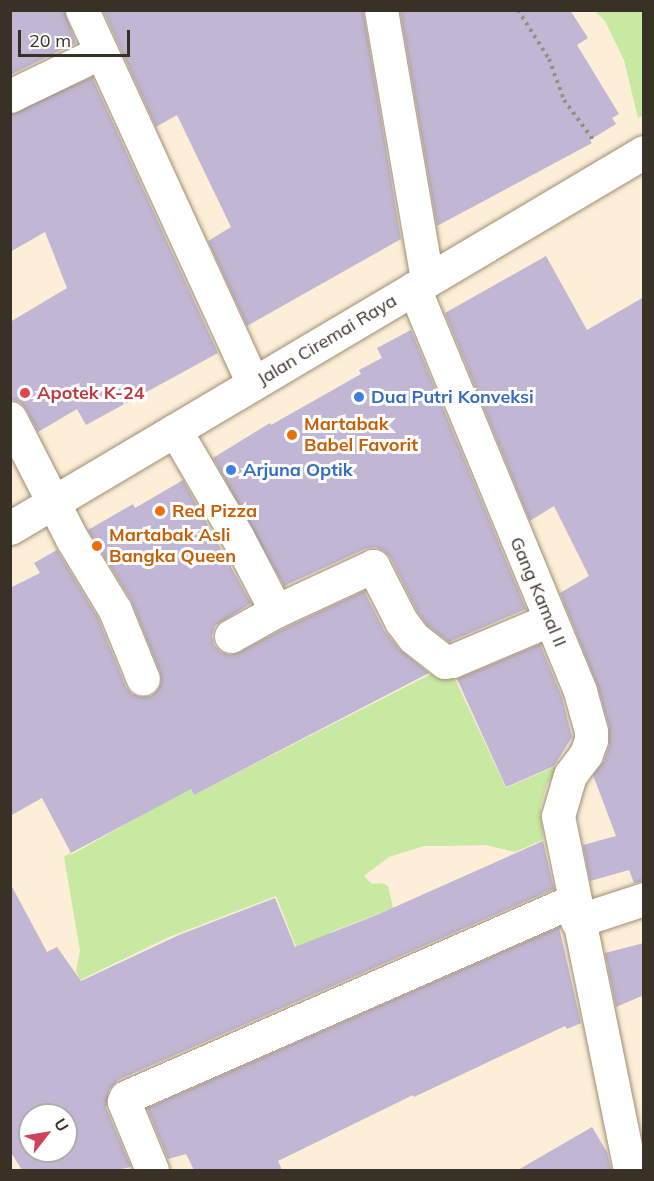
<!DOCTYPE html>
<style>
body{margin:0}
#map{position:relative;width:654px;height:1181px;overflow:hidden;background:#fceed7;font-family:Mulish,sans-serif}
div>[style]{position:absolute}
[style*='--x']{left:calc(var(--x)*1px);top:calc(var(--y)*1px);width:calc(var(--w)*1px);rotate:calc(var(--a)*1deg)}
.green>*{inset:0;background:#c7e9a2}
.building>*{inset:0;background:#c1b6d3}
.path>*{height:4px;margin-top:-2px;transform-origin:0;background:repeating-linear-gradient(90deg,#988f7d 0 3px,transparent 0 7.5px)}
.roads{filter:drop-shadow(0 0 2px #9e8e73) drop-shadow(0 0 2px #9e8e73)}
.street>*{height:33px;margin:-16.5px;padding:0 16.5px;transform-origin:16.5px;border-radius:16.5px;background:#fff}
.secondary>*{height:33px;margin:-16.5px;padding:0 16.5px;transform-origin:16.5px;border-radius:16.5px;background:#fff}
.dots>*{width:16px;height:16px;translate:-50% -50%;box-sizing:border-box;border:3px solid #fff;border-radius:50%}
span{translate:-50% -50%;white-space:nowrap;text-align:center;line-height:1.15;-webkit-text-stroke:6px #fff;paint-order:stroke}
.street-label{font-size:18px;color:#383226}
.health-label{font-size:18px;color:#be3a42;font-weight:700}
.left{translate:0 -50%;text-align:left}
.shop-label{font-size:18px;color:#366cbe;font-weight:700}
.food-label{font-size:18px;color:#c56008;font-weight:700}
.frame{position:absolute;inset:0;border:12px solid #383226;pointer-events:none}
.north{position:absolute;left:18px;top:1103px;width:60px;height:60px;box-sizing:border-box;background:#fff;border:2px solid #afada8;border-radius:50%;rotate:59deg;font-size:16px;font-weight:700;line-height:24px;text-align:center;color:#383226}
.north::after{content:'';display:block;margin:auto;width:21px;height:27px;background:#d2415e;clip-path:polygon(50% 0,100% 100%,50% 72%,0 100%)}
.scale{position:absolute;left:18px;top:30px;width:112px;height:27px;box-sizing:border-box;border:3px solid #383226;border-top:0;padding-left:8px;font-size:18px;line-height:21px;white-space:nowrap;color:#383226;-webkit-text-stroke:4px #fff;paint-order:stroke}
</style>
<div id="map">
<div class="green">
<div style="clip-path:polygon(595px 11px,643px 11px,644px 115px,638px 118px,624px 60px,605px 21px)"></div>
<div style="clip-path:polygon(442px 672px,450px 674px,455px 679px,506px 788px,567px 761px,547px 784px,540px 808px,543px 840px,515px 852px,485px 845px,446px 846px,424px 846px,389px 857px,364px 876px,372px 884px,382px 883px,388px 886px,393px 908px,331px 932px,332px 936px,297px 949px,276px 896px,169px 937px,80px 980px,76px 971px,80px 951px,64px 857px,70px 853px,71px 855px,190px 788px,194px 795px,431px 674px)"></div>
</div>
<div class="building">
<div style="clip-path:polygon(10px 10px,64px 10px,76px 43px,10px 75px)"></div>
<div style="clip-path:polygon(103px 10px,363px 10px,401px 239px,247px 326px,208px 241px,231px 227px,177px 115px,156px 127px)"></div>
<div style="clip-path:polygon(400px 10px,570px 10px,588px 38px,577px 45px,619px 114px,612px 118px,616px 124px,590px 140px,592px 143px,437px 226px)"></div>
<div style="clip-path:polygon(92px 77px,218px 353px,86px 425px,77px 409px,38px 432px,26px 409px,20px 402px,10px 399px,10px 322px,67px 288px,45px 232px,10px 252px,10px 114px)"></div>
<div style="clip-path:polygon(546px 256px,587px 330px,644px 297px,644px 881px,634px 883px,629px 870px,590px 881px,583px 845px,616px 836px,593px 775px,604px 761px,609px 746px,609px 726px,597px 684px,560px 593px,589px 576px,554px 506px,530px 521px,445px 313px)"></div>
<div style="clip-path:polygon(411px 330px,526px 609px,449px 642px,427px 625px,417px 611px,390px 557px,384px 551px,375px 547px,365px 549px,284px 586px,213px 458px,270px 423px,271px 425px,361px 374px,359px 370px,382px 358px,377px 348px)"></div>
<div style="clip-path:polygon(183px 480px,251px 603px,215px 626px,212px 636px,214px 645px,221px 652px,230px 655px,240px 652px,285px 628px,364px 591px,384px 630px,399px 649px,429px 673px,194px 795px,191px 789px,71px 853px,42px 798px,10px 816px,10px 588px,40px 573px,34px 563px,57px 550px,98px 618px,126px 687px,132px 694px,140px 697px,151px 696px,157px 691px,161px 682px,160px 672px,131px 600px,88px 530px,133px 504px,135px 508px)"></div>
<div style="clip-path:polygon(540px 644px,562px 697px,572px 737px,554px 766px,506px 787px,457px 679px)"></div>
<div style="clip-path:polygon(evenodd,543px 841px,554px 889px,118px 1080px,109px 1090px,106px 1108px,131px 1167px,116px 1170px,22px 1170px,10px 1151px,10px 883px,47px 952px,57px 947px,81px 981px,179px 935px,275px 898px,295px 947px,379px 914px,543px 841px,30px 1115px,66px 1115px,66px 1151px,30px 1151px,30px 1115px)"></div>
<div style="clip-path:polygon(559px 927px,581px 1023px,567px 1029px,565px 1026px,414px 1097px,413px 1095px,278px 1161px,282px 1170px,194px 1170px,186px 1154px,168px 1159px,147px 1108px)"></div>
<div style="clip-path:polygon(644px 943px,644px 995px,616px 1007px,605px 953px)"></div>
<div style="clip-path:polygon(592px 1127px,607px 1152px,611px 1170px,518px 1170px)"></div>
</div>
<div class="path">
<div style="--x:518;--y:10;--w:58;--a:57.7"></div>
<div style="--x:549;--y:59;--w:44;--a:69.9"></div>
<div style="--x:564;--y:100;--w:51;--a:53.8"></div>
</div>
<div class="roads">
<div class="street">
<div style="--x:82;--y:10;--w:411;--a:65.4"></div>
<div style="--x:381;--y:10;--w:274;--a:80.3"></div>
<div style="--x:10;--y:96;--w:101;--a:-25.8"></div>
<div style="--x:414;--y:288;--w:436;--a:67.6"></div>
<div style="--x:580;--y:691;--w:41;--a:74.6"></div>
<div style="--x:591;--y:731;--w:9;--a:90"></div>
<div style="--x:591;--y:740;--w:15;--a:110"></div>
<div style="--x:586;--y:754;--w:26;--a:127"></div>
<div style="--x:570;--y:775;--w:43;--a:106.3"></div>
<div style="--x:558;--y:816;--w:361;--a:78.5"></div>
<div style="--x:10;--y:418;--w:136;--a:62.9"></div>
<div style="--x:72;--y:539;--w:83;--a:58.8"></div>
<div style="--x:115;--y:610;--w:74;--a:67.9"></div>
<div style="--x:175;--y:430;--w:125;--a:59.7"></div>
<div style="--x:238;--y:538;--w:82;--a:62.5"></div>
<div style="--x:276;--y:611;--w:107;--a:-24.9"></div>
<div style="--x:373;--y:566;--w:62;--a:63"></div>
<div style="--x:401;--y:621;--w:21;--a:53"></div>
<div style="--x:414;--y:638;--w:39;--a:38"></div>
<div style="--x:445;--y:662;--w:7;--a:-8"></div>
<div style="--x:452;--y:661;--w:105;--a:-22.9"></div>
<div style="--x:231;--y:636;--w:51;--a:-29.1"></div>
<div style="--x:577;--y:921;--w:71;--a:-18.2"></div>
<div style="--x:152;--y:1170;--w:74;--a:-112.4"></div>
<div style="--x:124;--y:1102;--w:5;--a:-68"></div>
<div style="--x:126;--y:1097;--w:488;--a:-23.7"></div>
</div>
<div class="secondary">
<div style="--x:10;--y:528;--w:737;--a:-30.67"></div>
</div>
</div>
<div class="dots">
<div style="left:25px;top:393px;background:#e0444e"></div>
<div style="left:359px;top:397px;background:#3f7fe0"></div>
<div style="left:292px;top:435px;background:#e8710a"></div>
<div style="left:231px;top:470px;background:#3f7fe0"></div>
<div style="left:160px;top:511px;background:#e8710a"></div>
<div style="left:97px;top:546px;background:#e8710a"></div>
</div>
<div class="street-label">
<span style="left:327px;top:340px;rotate:-31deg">Jalan Ciremai Raya</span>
<span style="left:538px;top:592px;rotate:67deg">Gang Kamal II</span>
</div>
<div class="health-label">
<span class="left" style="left:37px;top:393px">Apotek K-24</span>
</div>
<div class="shop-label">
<span class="left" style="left:371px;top:397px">Dua Putri Konveksi</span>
<span class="left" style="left:243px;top:470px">Arjuna Optik</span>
</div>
<div class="food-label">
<span class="left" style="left:304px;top:435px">Martabak<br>Babel Favorit</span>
<span class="left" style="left:172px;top:511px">Red Pizza</span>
<span class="left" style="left:109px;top:546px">Martabak Asli<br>Bangka Queen</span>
</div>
<div class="frame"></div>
<div class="north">U</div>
<div class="scale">20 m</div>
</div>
